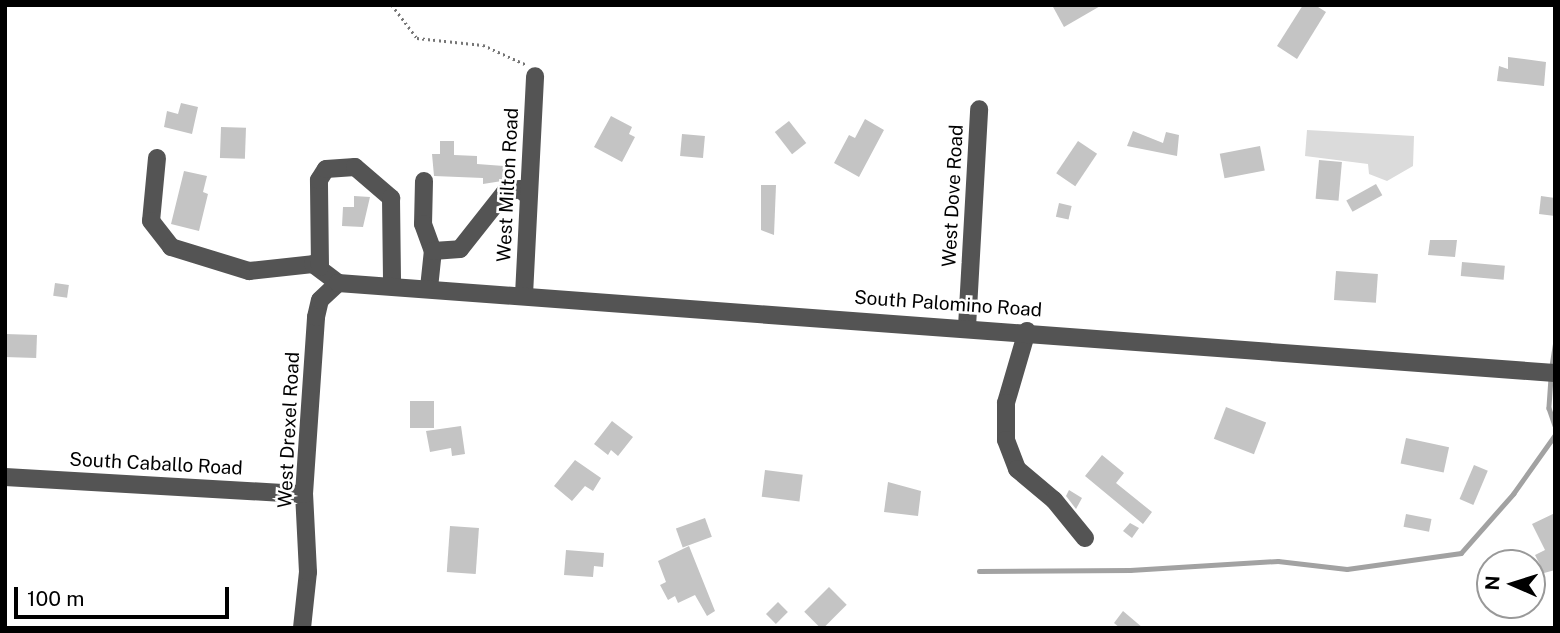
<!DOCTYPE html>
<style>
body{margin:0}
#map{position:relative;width:1560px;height:633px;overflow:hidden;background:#fff;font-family:"Public Sans",sans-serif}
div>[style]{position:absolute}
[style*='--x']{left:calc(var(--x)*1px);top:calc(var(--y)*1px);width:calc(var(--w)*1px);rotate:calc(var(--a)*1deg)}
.green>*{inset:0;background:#dbdbdb}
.stream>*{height:4.5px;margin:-2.25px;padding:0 2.25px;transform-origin:2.25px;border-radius:2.25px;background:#a2a2a2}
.building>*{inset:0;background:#c4c4c4;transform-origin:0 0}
.path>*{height:2.5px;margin-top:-1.25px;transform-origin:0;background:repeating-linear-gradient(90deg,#767676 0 2px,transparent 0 5.5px)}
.minor>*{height:18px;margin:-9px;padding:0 9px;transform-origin:9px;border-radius:9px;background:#545454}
span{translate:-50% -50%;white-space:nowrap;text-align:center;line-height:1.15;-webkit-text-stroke:5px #fff;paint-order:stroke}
.street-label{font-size:19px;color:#000}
.frame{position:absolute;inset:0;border:7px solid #000;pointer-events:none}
.north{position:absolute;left:1476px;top:549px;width:70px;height:70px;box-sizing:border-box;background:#fff;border:2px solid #999;border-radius:50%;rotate:273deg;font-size:19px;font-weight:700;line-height:28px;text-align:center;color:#000}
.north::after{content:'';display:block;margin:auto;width:24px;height:32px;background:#000;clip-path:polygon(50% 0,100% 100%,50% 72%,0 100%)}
.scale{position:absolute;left:14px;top:587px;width:215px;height:32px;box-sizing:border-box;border:4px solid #000;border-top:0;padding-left:9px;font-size:21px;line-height:24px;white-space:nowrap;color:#000;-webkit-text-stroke:5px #fff;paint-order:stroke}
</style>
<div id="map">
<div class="green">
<div style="clip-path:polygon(1307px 130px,1414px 136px,1413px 166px,1387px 181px,1369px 174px,1368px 164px,1305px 156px)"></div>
</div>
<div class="stream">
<div style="--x:1551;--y:369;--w:26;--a:-81"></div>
<div style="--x:1551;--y:378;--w:30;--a:94"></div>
<div style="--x:1549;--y:408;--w:18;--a:71"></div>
<div style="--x:979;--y:571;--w:151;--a:-0.4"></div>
<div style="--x:1130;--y:570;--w:148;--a:-3.5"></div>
<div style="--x:1278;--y:561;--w:69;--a:6.6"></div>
<div style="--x:1347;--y:569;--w:115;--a:-8"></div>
<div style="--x:1461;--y:553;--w:79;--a:-48.6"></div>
<div style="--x:1513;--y:494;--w:72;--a:-54.6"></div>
</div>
<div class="building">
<div style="clip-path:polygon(1052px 5px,1102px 5px,1064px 27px)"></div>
<div style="clip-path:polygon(1303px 5px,1315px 5px,1326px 12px,1297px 59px,1277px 46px)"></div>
<div style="clip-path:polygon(1508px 57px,1546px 62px,1544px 86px,1497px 81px,1499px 66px,1508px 69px)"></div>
<div style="clip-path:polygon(181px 103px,198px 107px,192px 134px,164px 127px,167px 111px,178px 114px)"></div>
<div style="clip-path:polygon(611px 116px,632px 127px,629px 134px,635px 137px,622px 162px,594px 147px)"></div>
<div style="clip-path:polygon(865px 119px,884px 130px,859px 177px,834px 163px,849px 135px,855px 138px)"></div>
<div style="left:789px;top:121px;width:28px;height:18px;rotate:52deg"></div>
<div style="left:221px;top:127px;width:25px;height:31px;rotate:2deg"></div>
<div style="clip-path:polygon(1133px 131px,1163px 143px,1166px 132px,1179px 135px,1177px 156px,1127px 146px)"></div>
<div style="left:682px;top:134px;width:23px;height:22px;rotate:5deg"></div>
<div style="clip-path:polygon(440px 141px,454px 141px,454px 155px,477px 156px,477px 164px,504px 166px,502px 181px,483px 184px,483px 178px,434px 176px,432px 154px,440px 154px)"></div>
<div style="left:1078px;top:141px;width:23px;height:39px;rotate:34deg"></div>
<div style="left:1260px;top:146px;width:25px;height:41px;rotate:79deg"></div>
<div style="left:1319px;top:160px;width:23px;height:39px;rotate:5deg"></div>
<div style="clip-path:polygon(184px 171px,207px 176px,203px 192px,208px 194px,199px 231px,171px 224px)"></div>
<div style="left:1376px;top:184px;width:13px;height:34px;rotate:61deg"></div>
<div style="clip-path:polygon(761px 185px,776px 185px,774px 235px,761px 230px)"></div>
<div style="clip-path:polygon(354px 196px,370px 197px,363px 227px,342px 226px,343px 207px,354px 207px)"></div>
<div style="clip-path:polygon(1541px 196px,1555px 198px,1555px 216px,1539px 214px)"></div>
<div style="left:1059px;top:203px;width:13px;height:14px;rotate:13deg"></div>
<div style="clip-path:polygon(1430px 240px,1457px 240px,1455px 257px,1428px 255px)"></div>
<div style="left:1462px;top:262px;width:43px;height:14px;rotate:5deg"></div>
<div style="left:1336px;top:271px;width:42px;height:29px;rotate:4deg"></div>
<div style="left:55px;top:283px;width:14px;height:13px;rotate:8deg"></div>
<div style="left:5px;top:334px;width:32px;height:23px;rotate:2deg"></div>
<div style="left:410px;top:401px;width:24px;height:27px"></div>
<div style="left:1226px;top:407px;width:43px;height:34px;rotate:21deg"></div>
<div style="clip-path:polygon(612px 421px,633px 437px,618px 456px,611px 450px,608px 455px,594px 444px)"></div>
<div style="clip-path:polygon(461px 426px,465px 454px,452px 456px,451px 448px,430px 452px,426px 431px)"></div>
<div style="left:1406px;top:438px;width:44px;height:26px;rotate:12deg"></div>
<div style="clip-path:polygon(1102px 455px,1124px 473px,1116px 483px,1152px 512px,1143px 524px,1085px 476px)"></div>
<div style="clip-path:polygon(575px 460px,601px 478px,593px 491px,585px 486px,572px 501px,554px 486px)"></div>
<div style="left:1474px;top:465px;width:15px;height:37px;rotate:23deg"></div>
<div style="left:765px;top:470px;width:38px;height:27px;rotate:7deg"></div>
<div style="clip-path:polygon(888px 482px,921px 491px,918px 516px,884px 512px)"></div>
<div style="clip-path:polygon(1069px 490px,1082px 498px,1076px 509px,1066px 496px)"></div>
<div style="clip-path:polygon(1555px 513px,1555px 570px,1544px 573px,1535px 555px,1545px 550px,1532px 524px)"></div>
<div style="left:1406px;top:514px;width:26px;height:13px;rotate:11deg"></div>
<div style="left:705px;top:518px;width:20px;height:31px;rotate:70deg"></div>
<div style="clip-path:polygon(1130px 523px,1139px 528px,1132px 538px,1123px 531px)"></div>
<div style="left:450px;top:526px;width:29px;height:46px;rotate:4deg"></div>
<div style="clip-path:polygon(689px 546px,715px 611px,707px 616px,695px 595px,678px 603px,675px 596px,668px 600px,660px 585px,666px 582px,658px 561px)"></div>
<div style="clip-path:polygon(566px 550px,604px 553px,603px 567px,594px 566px,593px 577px,564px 575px)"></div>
<div style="left:829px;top:587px;width:25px;height:35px;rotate:45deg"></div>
<div style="left:778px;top:602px;width:14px;height:17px;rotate:45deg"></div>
<div style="clip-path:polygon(1123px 611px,1143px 628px,1120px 628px,1114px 623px)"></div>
</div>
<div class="path">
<div style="--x:392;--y:5;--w:41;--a:52.9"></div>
<div style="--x:417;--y:38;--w:66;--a:6.1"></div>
<div style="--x:483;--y:45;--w:48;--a:24.4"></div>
</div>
<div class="minor">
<div style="--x:157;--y:158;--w:63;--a:95.4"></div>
<div style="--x:151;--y:221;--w:33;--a:52"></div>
<div style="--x:171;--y:247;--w:82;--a:17.1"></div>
<div style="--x:249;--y:271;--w:64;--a:-6.2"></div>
<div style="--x:313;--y:264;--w:31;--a:37"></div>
<div style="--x:424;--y:181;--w:43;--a:91.3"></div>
<div style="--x:423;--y:224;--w:29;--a:70"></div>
<div style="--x:320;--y:267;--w:87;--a:-90.7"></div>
<div style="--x:319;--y:180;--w:13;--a:-58"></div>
<div style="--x:326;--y:169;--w:29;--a:-4"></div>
<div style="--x:355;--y:167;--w:48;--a:40.7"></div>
<div style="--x:391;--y:198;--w:88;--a:89.3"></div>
<div style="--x:429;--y:288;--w:37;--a:-84"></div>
<div style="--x:433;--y:251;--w:27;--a:-4"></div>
<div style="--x:460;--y:249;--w:73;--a:-51.7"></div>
<div style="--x:505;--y:192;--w:15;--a:-11"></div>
<div style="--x:520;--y:189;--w:8;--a:40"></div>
<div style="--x:524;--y:295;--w:219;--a:-87.1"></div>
<div style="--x:967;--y:327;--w:218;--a:-86.8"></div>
<div style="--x:1027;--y:331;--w:75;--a:106.3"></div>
<div style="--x:1006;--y:403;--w:37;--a:90"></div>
<div style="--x:1006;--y:440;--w:31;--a:69"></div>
<div style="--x:1017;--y:469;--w:48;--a:40"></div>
<div style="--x:1054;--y:500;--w:49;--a:50.8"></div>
<div style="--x:5;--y:477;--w:299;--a:3.3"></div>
<div style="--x:302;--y:628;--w:56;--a:-83.9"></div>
<div style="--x:308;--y:572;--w:78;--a:-92.9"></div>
<div style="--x:304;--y:494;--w:177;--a:-86.1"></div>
<div style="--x:316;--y:317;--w:17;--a:-77"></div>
<div style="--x:320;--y:300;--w:25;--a:-43"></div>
<div style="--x:338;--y:283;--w:1220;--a:4.23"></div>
</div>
<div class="street-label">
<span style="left:508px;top:185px;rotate:-87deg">West Milton Road</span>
<span style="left:953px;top:196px;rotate:-87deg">West Dove Road</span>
<span style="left:948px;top:304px;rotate:4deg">South Palomino Road</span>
<span style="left:289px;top:430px;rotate:-87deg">West Drexel Road</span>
<span style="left:156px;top:464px;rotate:3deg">South Caballo Road</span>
</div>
<div class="frame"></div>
<div class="north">N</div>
<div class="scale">100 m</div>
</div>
